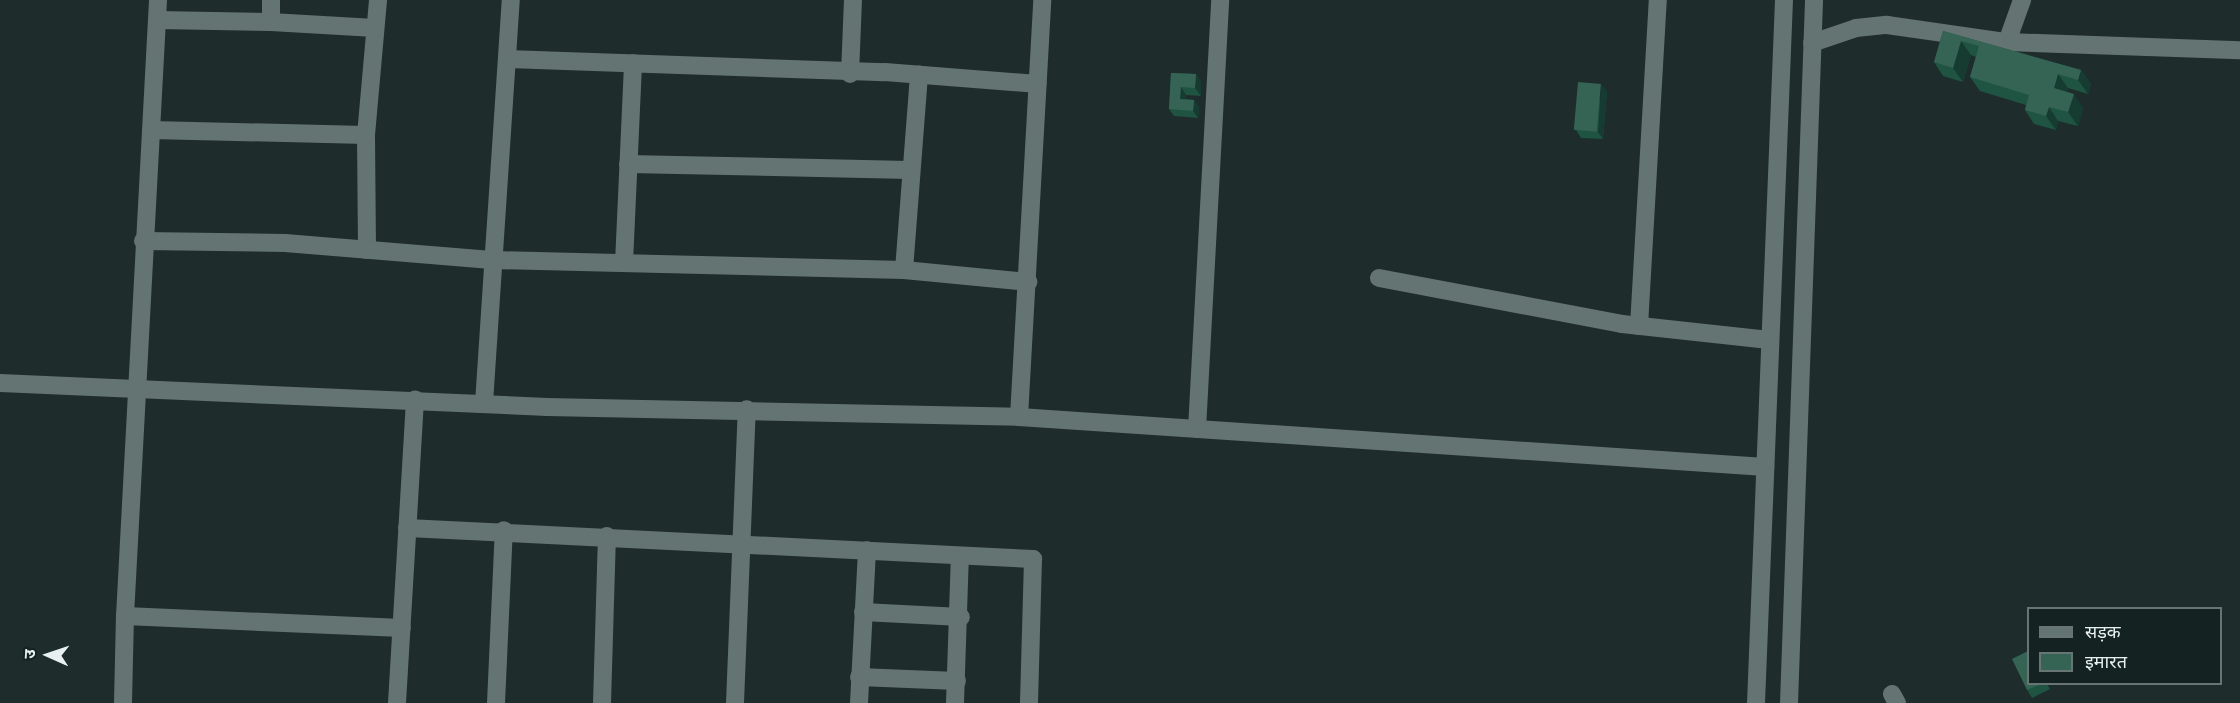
<!DOCTYPE html>
<meta charset="utf-8">
<style>
body{margin:0}
#map{position:relative;width:2240px;height:703px;overflow:hidden;background:#1e2c2b;font-family:"DM Sans","Noto Sans Devanagari",sans-serif}
div>[style]{position:absolute}
[style*='--x']{left:calc(var(--x)*1px);top:calc(var(--y)*1px);width:calc(var(--w)*1px);rotate:calc(var(--a)*1deg)}
.street>*{height:18px;margin:-9px;padding:0 9px;transform-origin:9px;border-radius:9px;background:#647472}
.secondary>*{height:18px;margin:-9px;padding:0 9px;transform-origin:9px;border-radius:9px;background:#647472}
.wall>*{inset:0;background:#1f5342}
.shaded-wall>*{inset:0;background:#163c31}
.building>*{inset:0;background:#356455;transform-origin:0 0}
span{translate:-50% -50%;white-space:nowrap;text-align:center;line-height:1.15;-webkit-text-stroke:5px #142221;paint-order:stroke}
.legend{position:absolute;left:2027px;top:607px;width:195px;height:78px;box-sizing:border-box;background:#142221;border:2px solid #697574;margin:0;padding:8px 10px;list-style:none;font-size:18px;color:#e8f1f0}
.legend li{display:flex;align-items:center;gap:12px;height:30px}
.legend b{width:30px;border:2px solid #697574}
.north{position:absolute;left:18px;top:625px;width:60px;height:60px;-webkit-text-stroke:4px #142221;paint-order:stroke;rotate:273deg;font-size:16px;font-weight:700;line-height:24px;text-align:center;color:#e8f1f0}
.north::after{content:'';display:block;margin:auto;width:21px;height:27px;background:#e8f1f0;clip-path:polygon(50% 0,100% 100%,50% 72%,0 100%)}
</style>
<div id="map">
<div class="street">
<div style="--x:157;--y:20;--w:114;--a:1"></div>
<div style="--x:271;--y:22;--w:22;--a:-90"></div>
<div style="--x:271;--y:22;--w:104;--a:3.3"></div>
<div style="--x:2007;--y:42;--w:233;--a:2"></div>
<div style="--x:1812;--y:43;--w:46;--a:-18.8"></div>
<div style="--x:1856;--y:28;--w:31;--a:-6"></div>
<div style="--x:1887;--y:25;--w:121;--a:8.1"></div>
<div style="--x:2007;--y:42;--w:45;--a:-70.3"></div>
<div style="--x:507;--y:59;--w:378;--a:2"></div>
<div style="--x:885;--y:72;--w:153;--a:4.5"></div>
<div style="--x:850;--y:74;--w:74;--a:-87.7"></div>
<div style="--x:151;--y:130;--w:215;--a:1.3"></div>
<div style="--x:366;--y:135;--w:115;--a:89.5"></div>
<div style="--x:366;--y:135;--w:136;--a:-84.9"></div>
<div style="--x:628;--y:164;--w:281;--a:1.2"></div>
<div style="--x:143;--y:241;--w:142;--a:0.8"></div>
<div style="--x:285;--y:243;--w:210;--a:4.7"></div>
<div style="--x:494;--y:260;--w:410;--a:1.4"></div>
<div style="--x:904;--y:270;--w:125;--a:5.5"></div>
<div style="--x:624;--y:263;--w:200;--a:-87.4"></div>
<div style="--x:904;--y:270;--w:196;--a:-85.6"></div>
<div style="--x:1379;--y:278;--w:247;--a:10.7"></div>
<div style="--x:1622;--y:324;--w:148;--a:6.2"></div>
<div style="--x:1639;--y:326;--w:327;--a:-86.7"></div>
<div style="--x:0;--y:383;--w:548;--a:2.51"></div>
<div style="--x:547;--y:407;--w:472;--a:1.2"></div>
<div style="--x:1019;--y:417;--w:418;--a:-86.8"></div>
<div style="--x:484;--y:403;--w:404;--a:-86.2"></div>
<div style="--x:1019;--y:417;--w:748;--a:3.83"></div>
<div style="--x:1197;--y:429;--w:430;--a:-86.9"></div>
<div style="--x:407;--y:528;--w:627;--a:2.84"></div>
<div style="--x:1033;--y:559;--w:144;--a:91.6"></div>
<div style="--x:863;--y:612;--w:98;--a:2.9"></div>
<div style="--x:125;--y:616;--w:617;--a:-86.93"></div>
<div style="--x:859;--y:677;--w:98;--a:2.3"></div>
<div style="--x:1892;--y:694;--w:10;--a:61"></div>
<div style="--x:123;--y:703;--w:87;--a:-88.7"></div>
<div style="--x:125;--y:616;--w:277;--a:2.5"></div>
<div style="--x:397;--y:703;--w:304;--a:-86.6"></div>
<div style="--x:496;--y:703;--w:173;--a:-87.4"></div>
<div style="--x:602;--y:703;--w:167;--a:-88.3"></div>
<div style="--x:735;--y:703;--w:294;--a:-87.7"></div>
<div style="--x:859;--y:703;--w:153;--a:-87"></div>
<div style="--x:955;--y:703;--w:147;--a:-88.1"></div>
</div>
<div class="secondary">
<div style="--x:1756;--y:703;--w:704;--a:-87.72"></div>
<div style="--x:1789;--y:703;--w:703;--a:-87.96"></div>
</div>
<div class="wall">
<div style="clip-path:polygon(1943px 31px,2081px 70px,2091px 84px,2088px 94px,2068px 88px,2067px 92px,2083px 108px,2078px 126px,2058px 121px,2056px 130px,2034px 124px,2025px 110px,2026px 105px,1980px 91px,1970px 77px,1976px 57px,1971px 55px,1963px 82px,1943px 76px,1934px 62px)"></div>
<div style="clip-path:polygon(1171px 73px,1196px 74px,1201px 82px,1201px 96px,1186px 95px,1186px 99px,1194px 100px,1199px 107px,1198px 118px,1174px 116px,1169px 109px)"></div>
<div style="clip-path:polygon(1607px 91px,1603px 139px,1581px 138px,1576px 130px)"></div>
<div style="clip-path:polygon(2028px 684px,2047px 684px,2050px 689px,2032px 698px,2027px 690px)"></div>
</div>
<div class="shaded-wall">
<div style="clip-path:polygon(1961px 41px,1971px 55px,1963px 82px,1953px 68px)"></div>
<div style="clip-path:polygon(2081px 70px,2091px 84px,2088px 94px,2078px 80px)"></div>
<div style="clip-path:polygon(1196px 74px,1201px 82px,1201px 96px,1195px 88px)"></div>
<div style="clip-path:polygon(2058px 74px,2068px 88px,2064px 102px,2054px 88px)"></div>
<div style="clip-path:polygon(1601px 84px,1607px 91px,1603px 139px,1598px 132px)"></div>
<div style="clip-path:polygon(1181px 87px,1186px 95px,1186px 106px,1180px 99px)"></div>
<div style="clip-path:polygon(2074px 94px,2083px 108px,2078px 126px,2068px 112px)"></div>
<div style="clip-path:polygon(1194px 100px,1199px 107px,1198px 118px,1193px 111px)"></div>
<div style="clip-path:polygon(2049px 107px,2058px 121px,2056px 130px,2046px 116px)"></div>
</div>
<div class="building">
<div style="clip-path:polygon(1943px 31px,2081px 70px,2078px 80px,2058px 74px,2054px 88px,2074px 94px,2068px 112px,2049px 107px,2046px 116px,2025px 110px,2029px 95px,1970px 77px,1979px 46px,1961px 41px,1953px 68px,1934px 62px)"></div>
<div style="clip-path:polygon(1171px 73px,1196px 74px,1195px 88px,1181px 87px,1180px 99px,1194px 100px,1193px 111px,1169px 109px)"></div>
<div style="left:1578px;top:82px;width:23px;height:48px;rotate:5deg"></div>
<div style="clip-path:polygon(2028px 651px,2028px 684px,2041px 684px,2027px 690px,2012px 659px)"></div>
</div>
<ul class="legend">
<li><b style="height:8px;background:#647472"></b>सड़क</li>
<li><b style="height:16px;background:#356455"></b>इमारत</li>
</ul>
<div class="north">उ</div>
</div>
